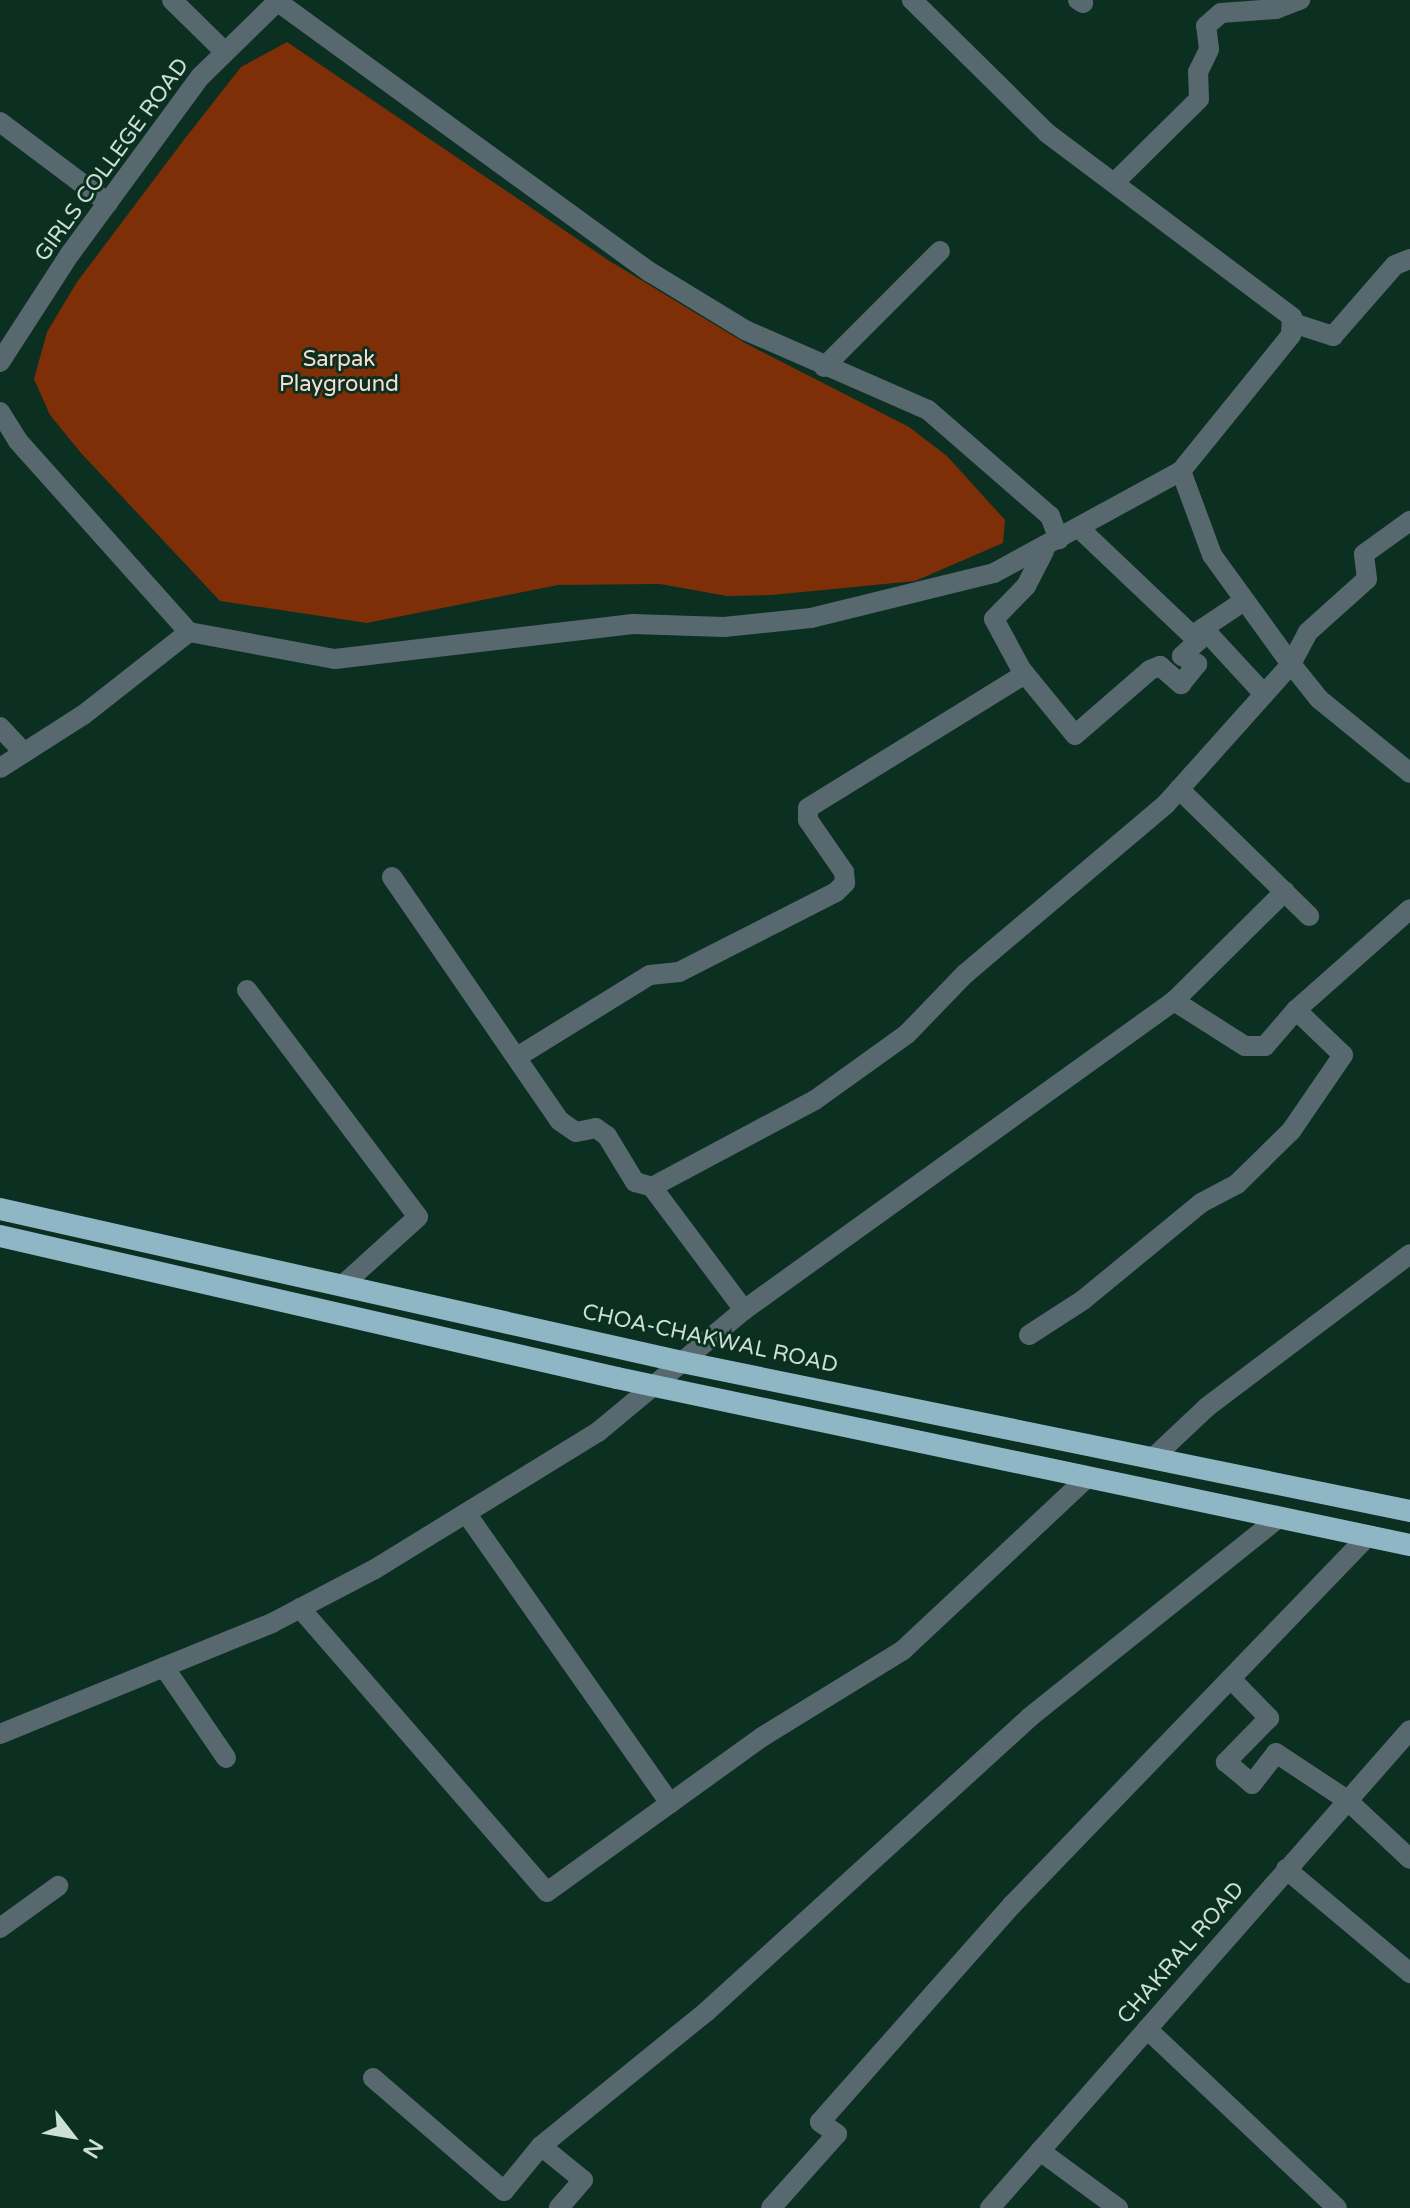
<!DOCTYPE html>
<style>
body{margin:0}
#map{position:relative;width:1410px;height:2208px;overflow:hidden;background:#0b2f20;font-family:"Varela Round",sans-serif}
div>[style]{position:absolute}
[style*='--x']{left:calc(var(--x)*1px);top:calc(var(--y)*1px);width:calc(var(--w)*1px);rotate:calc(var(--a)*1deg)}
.green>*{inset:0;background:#7e2f07}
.minor>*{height:20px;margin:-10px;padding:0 10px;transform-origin:10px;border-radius:10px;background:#58686f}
.tertiary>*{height:20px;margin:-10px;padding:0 10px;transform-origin:10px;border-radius:10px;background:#58686f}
.trunk>*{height:22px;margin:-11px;padding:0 11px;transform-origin:11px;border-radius:11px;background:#8fb6c4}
span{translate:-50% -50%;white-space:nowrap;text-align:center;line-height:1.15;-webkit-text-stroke:6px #0b2f20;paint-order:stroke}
.street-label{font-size:22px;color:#cce0d5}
.park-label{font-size:22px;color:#fbdcd1}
.north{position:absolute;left:32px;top:2096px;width:80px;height:80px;-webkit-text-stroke:6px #0b2f20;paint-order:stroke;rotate:121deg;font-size:22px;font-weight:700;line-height:32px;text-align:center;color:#cce0d5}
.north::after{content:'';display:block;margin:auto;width:28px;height:36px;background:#cce0d5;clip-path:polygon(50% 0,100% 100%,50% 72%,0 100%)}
</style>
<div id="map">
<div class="green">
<div style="clip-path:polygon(287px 42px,608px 260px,745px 343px,909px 427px,947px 456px,1005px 520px,1003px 543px,915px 581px,772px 595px,727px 596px,660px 584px,558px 585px,367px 623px,220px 601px,81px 453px,50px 415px,34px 379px,47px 332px,77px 282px,183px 141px,241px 67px)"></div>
</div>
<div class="minor">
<div style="--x:172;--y:0;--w:74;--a:44.5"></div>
<div style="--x:1078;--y:0;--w:6;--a:31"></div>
<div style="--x:278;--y:2;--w:460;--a:36"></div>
<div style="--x:650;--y:272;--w:111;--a:31.4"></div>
<div style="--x:745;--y:330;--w:200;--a:23.6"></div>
<div style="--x:928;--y:410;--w:162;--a:41"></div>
<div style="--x:1050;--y:516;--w:25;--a:69"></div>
<div style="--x:0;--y:122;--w:135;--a:36.9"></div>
<div style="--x:1117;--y:180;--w:115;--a:-44.6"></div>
<div style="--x:1199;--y:99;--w:27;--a:-92"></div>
<div style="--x:1198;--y:72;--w:25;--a:-64"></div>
<div style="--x:1209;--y:49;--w:23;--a:-97"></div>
<div style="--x:1206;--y:26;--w:20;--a:-41"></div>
<div style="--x:1221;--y:13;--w:55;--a:-4.2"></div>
<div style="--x:1276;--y:9;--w:26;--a:-21"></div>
<div style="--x:1296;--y:324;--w:39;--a:18"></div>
<div style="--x:1333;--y:336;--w:94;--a:-48.9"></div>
<div style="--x:1395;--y:265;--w:16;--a:-22"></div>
<div style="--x:824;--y:367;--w:164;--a:-45"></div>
<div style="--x:1181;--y:471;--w:90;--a:69.7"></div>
<div style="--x:1212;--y:555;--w:135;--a:54.1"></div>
<div style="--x:1291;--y:664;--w:45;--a:51.3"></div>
<div style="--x:1319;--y:699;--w:117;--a:39.1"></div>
<div style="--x:1044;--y:551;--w:39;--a:117"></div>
<div style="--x:1026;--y:586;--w:46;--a:134.1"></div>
<div style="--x:994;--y:619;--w:57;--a:61.6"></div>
<div style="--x:1021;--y:669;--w:85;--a:50.7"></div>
<div style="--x:1075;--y:735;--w:99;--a:-40.9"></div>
<div style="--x:1150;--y:670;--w:11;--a:-22"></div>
<div style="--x:1160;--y:666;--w:28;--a:41"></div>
<div style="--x:1181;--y:684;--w:26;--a:-51"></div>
<div style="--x:1197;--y:664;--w:17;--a:-152"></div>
<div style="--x:1182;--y:656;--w:22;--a:-43"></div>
<div style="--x:1198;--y:641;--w:163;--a:-136.5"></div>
<div style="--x:1203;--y:628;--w:90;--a:47.3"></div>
<div style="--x:189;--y:632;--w:148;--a:10.5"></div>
<div style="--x:335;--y:659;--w:300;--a:-6.7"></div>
<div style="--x:633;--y:624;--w:91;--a:1.9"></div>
<div style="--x:724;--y:627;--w:87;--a:-5.9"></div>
<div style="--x:811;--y:618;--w:188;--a:-13.8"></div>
<div style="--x:994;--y:573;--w:213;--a:-28.6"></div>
<div style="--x:1181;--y:471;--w:175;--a:-51"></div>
<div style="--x:1291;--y:335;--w:18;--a:-87"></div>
<div style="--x:1292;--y:317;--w:306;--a:-143.1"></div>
<div style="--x:1047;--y:133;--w:190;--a:-135.4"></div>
<div style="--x:1193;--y:635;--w:61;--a:-33.7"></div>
<div style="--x:0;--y:727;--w:35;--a:47"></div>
<div style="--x:1179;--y:789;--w:182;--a:44.3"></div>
<div style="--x:392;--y:877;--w:296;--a:55.5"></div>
<div style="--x:560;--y:1121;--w:19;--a:35"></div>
<div style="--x:576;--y:1132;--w:20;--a:-11"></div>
<div style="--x:596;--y:1128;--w:14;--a:36"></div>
<div style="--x:607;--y:1136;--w:54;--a:58.7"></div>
<div style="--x:635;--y:1182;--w:18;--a:16"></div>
<div style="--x:652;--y:1187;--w:154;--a:53.2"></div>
<div style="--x:247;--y:990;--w:284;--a:53"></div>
<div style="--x:418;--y:1217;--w:98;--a:137.9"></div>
<div style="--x:1174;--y:1001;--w:84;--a:32.4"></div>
<div style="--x:1245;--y:1046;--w:20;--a:0"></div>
<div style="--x:1265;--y:1046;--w:48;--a:-49.3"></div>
<div style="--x:1296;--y:1010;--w:152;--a:-41.5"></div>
<div style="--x:517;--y:1057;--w:156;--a:-31.7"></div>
<div style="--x:650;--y:975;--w:29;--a:-6"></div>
<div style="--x:679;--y:972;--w:176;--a:-27"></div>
<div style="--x:836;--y:892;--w:13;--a:-45"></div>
<div style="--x:845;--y:883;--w:11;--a:-95"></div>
<div style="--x:844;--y:872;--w:63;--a:-124.7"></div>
<div style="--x:808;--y:820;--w:12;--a:-90"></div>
<div style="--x:808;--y:808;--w:255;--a:-31.7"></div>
<div style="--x:652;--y:1187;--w:185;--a:-28.1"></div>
<div style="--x:815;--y:1100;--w:113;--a:-35.7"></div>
<div style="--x:907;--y:1034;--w:83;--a:-46"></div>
<div style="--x:965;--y:974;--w:263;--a:-40.2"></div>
<div style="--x:1166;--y:804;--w:188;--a:-48.2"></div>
<div style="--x:1291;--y:664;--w:36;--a:-62"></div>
<div style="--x:1308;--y:632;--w:79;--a:-41.9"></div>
<div style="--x:1367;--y:579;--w:25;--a:-97"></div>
<div style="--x:1364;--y:554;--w:57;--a:-35.7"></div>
<div style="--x:1029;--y:1335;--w:64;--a:-32.9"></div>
<div style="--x:1083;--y:1300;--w:153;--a:-39.4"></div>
<div style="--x:1201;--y:1203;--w:41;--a:-27.8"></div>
<div style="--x:1237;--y:1184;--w:76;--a:-44.5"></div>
<div style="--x:1291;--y:1131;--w:92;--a:-55.6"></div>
<div style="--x:1343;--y:1055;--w:65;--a:-136.2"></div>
<div style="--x:682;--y:1362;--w:81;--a:-40"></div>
<div style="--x:744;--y:1310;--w:530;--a:-35.7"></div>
<div style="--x:1174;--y:1001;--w:156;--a:-44.7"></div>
<div style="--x:1154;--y:1457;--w:73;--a:-43.3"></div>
<div style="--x:1207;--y:1407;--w:254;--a:-37"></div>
<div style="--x:466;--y:1513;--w:355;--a:54.9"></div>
<div style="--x:300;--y:1608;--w:376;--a:49"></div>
<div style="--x:547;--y:1892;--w:265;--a:-35.8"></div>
<div style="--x:762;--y:1737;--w:164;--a:-31.6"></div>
<div style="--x:902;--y:1651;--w:252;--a:-43.1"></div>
<div style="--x:164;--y:1667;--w:110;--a:55.7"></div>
<div style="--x:1233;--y:1681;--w:52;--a:45.8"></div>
<div style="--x:1269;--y:1718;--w:62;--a:134.3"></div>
<div style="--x:1226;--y:1762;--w:34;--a:40"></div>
<div style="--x:1252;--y:1784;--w:39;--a:-52"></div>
<div style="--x:1276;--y:1753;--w:85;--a:33.5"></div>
<div style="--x:1347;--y:1800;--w:86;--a:43.1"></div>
<div style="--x:1286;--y:1869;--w:162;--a:40"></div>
<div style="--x:0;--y:1928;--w:72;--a:-35.9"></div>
<div style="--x:1147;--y:2029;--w:261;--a:43.3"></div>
<div style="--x:373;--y:2078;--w:173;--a:40.8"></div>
<div style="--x:504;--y:2191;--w:58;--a:-50.6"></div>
<div style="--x:541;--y:2146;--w:213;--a:-39.1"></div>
<div style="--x:706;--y:2012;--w:438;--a:-42.3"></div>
<div style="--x:1030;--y:1717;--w:318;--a:-38.7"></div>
<div style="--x:541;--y:2146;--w:54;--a:39"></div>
<div style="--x:583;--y:2180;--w:37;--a:131"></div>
<div style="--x:1040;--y:2151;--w:97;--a:36.2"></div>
<div style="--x:771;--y:2208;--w:99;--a:-48.3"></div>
<div style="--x:837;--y:2134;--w:21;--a:-145"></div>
<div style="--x:820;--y:2122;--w:290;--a:-48.5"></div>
<div style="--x:1012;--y:1905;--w:513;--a:-46.03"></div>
</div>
<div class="tertiary">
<div style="--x:0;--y:362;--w:129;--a:-57.1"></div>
<div style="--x:70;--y:254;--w:220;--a:-53.7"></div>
<div style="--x:200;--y:77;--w:110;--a:-44.3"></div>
<div style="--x:0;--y:412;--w:34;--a:58"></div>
<div style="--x:18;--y:441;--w:256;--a:48.2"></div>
<div style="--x:189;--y:632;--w:135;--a:141.9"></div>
<div style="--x:83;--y:715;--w:98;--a:147.4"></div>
<div style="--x:0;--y:1734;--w:294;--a:-22.2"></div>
<div style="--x:272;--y:1623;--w:116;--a:-27.7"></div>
<div style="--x:375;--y:1569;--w:262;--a:-31.6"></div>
<div style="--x:598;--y:1432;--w:109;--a:-39.8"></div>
<div style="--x:990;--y:2208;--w:636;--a:-48.7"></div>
</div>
<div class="trunk">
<div style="--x:0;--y:1209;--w:699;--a:12.64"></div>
<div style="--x:682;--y:1362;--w:743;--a:11.57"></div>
<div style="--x:0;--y:1236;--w:633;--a:12.96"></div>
<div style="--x:617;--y:1378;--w:810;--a:11.89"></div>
</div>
<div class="street-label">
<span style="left:112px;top:160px;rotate:-54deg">GIRLS COLLEGE ROAD</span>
<span style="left:710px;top:1339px;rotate:12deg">CHOA-CHAKWAL ROAD</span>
<span style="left:1181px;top:1953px;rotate:-49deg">CHAKRAL ROAD</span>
</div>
<div class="park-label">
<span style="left:339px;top:372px">Sarpak<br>Playground</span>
</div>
<div class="north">N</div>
</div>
